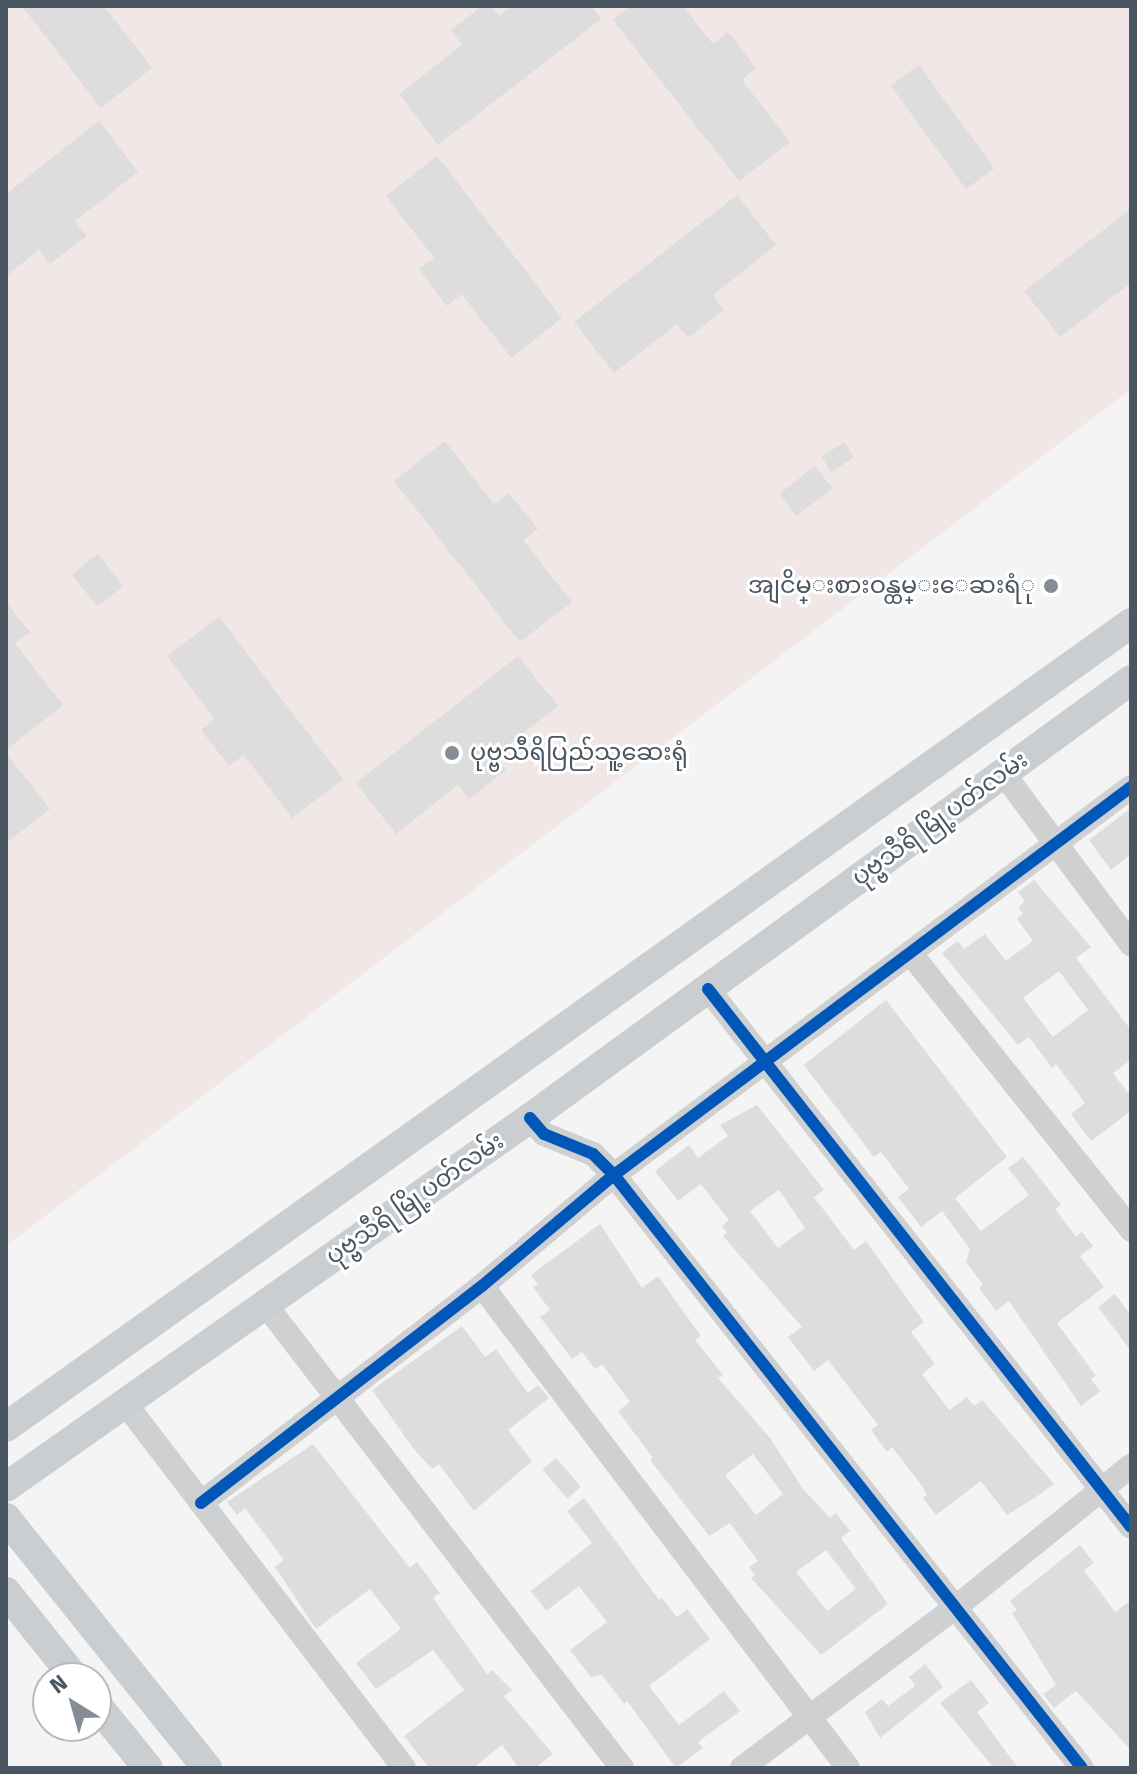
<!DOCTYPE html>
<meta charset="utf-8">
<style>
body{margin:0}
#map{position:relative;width:1137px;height:1774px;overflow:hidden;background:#f4f4f4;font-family:"Fira Sans","Noto Sans Myanmar",sans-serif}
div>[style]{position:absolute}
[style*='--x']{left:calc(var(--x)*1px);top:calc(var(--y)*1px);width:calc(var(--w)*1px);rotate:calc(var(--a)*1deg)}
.medical>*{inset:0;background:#f1e7e6}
.building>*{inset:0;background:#ddddde;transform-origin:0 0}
.minor>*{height:24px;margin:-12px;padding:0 12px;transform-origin:12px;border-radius:12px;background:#ced0d2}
.major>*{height:30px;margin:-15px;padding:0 15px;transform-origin:15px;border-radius:15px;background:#caced1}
.cycleway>*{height:12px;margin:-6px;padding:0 6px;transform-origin:6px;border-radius:6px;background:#0057b8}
.dots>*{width:22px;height:22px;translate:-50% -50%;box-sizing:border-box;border:4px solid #fff;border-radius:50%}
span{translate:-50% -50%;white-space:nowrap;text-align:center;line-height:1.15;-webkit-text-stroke:6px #fff;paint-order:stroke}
.poi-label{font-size:24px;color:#4a5661}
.right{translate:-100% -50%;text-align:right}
.left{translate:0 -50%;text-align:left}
.street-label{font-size:24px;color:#4a5661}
.frame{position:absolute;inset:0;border:8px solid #4a5661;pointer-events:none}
.north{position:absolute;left:32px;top:1662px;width:80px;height:80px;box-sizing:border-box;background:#fff;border:2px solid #b7bbc0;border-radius:50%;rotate:323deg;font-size:22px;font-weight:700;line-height:32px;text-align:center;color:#4a5661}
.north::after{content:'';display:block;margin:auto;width:28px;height:36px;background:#868d94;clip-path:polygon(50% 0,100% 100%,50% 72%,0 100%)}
</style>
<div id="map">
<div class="medical">
<div style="clip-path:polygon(6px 6px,1131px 6px,1131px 389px,6px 1246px)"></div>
</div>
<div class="building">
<div style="clip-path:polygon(22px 6px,104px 6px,152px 68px,101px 108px)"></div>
<div style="clip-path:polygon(482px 6px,491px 6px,499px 16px,512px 6px,591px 6px,601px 19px,438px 145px,399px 94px,462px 45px,451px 30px)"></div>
<div style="clip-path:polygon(631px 6px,683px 6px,713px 44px,728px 32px,756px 68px,742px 80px,790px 142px,739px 181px,613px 20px)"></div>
<div style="left:919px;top:65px;width:128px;height:35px;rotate:54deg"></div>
<div style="clip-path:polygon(99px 121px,138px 172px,75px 221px,87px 236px,50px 264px,39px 250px,6px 276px,6px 194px)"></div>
<div style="clip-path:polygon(437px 156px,562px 318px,511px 358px,462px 294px,447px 306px,419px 269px,434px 258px,386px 196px)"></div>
<div style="clip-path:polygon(737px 195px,776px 245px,713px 295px,724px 310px,688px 338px,677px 324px,614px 373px,574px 322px)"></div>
<div style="clip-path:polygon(1131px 209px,1131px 283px,1060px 337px,1024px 291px)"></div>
<div style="clip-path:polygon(445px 441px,494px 504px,509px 493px,538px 529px,523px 540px,572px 602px,520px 642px,394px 481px)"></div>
<div style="left:844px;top:442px;width:18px;height:27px;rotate:56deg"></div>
<div style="left:815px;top:466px;width:28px;height:45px;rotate:52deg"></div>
<div style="left:98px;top:554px;width:41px;height:33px;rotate:52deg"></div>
<div style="clip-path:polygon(6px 602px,30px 632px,15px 643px,63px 705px,6px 750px)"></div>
<div style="clip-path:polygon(219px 617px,343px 779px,292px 818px,244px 755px,229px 766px,201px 730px,215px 719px,167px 656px)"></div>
<div style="clip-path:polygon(518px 656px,558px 706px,494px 756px,506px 770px,469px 799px,458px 785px,396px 834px,356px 783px)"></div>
<div style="clip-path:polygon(6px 753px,50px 809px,6px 843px)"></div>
<div style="clip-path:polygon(1131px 808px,1131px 854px,1111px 870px,1089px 840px)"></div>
<div style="clip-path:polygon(evenodd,1034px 880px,1091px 947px,1076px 958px,1131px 1030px,1131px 1060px,1113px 1073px,1131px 1097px,1131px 1111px,1091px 1141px,1071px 1114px,1085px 1103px,1056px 1064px,1052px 1068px,1029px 1037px,1018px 1045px,942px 953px,958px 941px,964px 949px,985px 934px,1006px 961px,1033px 941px,1017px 919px,1023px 914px,1018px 907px,1025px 901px,1018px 892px,1034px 880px,1059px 971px,1088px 1010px,1053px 1037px,1023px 998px,1059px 971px)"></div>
<div style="clip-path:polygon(886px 1000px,1007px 1157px,955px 1198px,981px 1231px,1029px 1195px,1008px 1168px,1023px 1157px,1061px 1205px,1055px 1209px,1076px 1237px,1082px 1232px,1093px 1246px,1080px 1256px,1104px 1287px,1057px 1323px,1096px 1376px,1091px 1379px,1100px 1391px,1081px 1406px,1009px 1301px,996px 1311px,979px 1288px,983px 1285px,966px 1262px,970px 1249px,942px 1211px,921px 1227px,898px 1197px,909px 1189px,881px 1152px,874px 1157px,804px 1065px)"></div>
<div style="clip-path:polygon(evenodd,757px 1105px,824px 1190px,814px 1197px,854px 1250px,866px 1241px,924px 1322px,911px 1332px,935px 1364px,922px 1374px,949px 1410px,967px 1397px,974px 1406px,982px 1400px,1054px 1484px,1039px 1495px,1007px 1515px,981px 1481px,936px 1515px,923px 1498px,927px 1495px,922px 1486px,892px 1447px,887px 1452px,871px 1430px,878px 1425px,828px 1360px,814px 1371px,788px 1337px,802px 1327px,723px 1236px,727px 1233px,722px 1226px,729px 1220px,701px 1184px,678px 1201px,655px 1171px,689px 1145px,698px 1158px,728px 1136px,720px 1125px,757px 1105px,779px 1190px,805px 1228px,778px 1248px,750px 1211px,779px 1190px)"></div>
<div style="clip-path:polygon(evenodd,600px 1224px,642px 1288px,658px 1276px,701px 1336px,695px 1340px,723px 1375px,718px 1378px,770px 1438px,803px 1489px,830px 1518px,836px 1513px,850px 1531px,841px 1538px,888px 1604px,821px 1655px,751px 1578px,755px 1575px,749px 1567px,758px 1561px,730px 1523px,709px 1536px,650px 1460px,653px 1458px,618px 1411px,630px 1402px,602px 1364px,595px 1369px,582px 1352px,572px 1359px,540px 1317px,550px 1310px,533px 1287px,538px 1284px,531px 1275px,600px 1224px,753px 1454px,783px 1494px,756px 1515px,725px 1475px,753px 1454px,600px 1224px,826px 1550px,856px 1589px,827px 1611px,796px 1572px,826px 1550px)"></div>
<div style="clip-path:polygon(1115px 1294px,1131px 1315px,1131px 1351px,1098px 1307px)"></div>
<div style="clip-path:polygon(462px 1326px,485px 1357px,496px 1349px,528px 1393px,538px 1385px,549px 1398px,508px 1430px,532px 1461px,474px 1511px,439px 1464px,432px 1469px,413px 1448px,372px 1390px)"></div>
<div style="clip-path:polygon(313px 1444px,410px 1568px,417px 1562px,440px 1593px,433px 1598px,487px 1674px,492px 1670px,512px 1690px,504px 1696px,553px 1754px,535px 1768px,519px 1768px,502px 1745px,473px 1768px,429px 1768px,404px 1736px,464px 1690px,433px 1650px,376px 1689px,356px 1663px,401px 1629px,370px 1589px,316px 1629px,275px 1567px,284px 1560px,245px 1508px,237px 1515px,227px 1502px)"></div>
<div style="left:556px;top:1458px;width:38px;height:18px;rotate:49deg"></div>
<div style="clip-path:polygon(584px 1498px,659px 1600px,662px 1598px,677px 1617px,687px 1609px,710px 1639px,649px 1686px,679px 1725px,724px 1691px,740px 1711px,698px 1742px,703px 1748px,676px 1768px,627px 1701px,624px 1704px,602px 1675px,591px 1677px,570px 1650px,607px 1622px,579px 1586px,546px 1611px,531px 1591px,592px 1543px,567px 1511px)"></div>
<div style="clip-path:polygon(1080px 1545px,1094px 1563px,1084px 1570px,1115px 1612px,1131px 1600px,1131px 1750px,1076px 1691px,1054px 1708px,1043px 1694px,1056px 1685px,1012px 1613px,1017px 1610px,1010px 1601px)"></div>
<div style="clip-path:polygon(925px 1664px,943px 1687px,880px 1738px,865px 1712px,882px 1699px,888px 1706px,915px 1686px,909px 1677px)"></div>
<div style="clip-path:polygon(971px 1680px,989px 1703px,977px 1712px,1018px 1768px,994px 1768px,940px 1703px)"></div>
</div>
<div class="minor">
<div style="--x:1003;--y:773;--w:214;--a:53.2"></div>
<div style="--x:911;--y:954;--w:353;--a:51.4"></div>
<div style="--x:708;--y:989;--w:684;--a:51.82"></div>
<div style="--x:530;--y:1118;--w:21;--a:49"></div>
<div style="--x:544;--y:1134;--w:53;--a:22.2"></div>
<div style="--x:593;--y:1154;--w:30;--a:45"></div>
<div style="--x:614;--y:1175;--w:755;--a:51.72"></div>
<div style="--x:482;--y:1286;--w:605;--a:52.79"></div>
<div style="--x:265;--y:1304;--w:585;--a:52.43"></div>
<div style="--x:125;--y:1403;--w:459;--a:52.6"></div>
<div style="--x:201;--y:1503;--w:355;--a:-37.7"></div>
<div style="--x:482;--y:1286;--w:172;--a:-40.1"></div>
<div style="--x:614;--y:1175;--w:646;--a:-36.89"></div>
<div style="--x:742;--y:1768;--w:268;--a:-37"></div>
<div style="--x:956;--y:1607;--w:225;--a:-38.9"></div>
</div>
<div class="major">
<div style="--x:6;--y:1427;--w:1383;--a:-35.55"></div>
<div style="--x:6;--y:1487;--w:641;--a:-35.15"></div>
<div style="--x:530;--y:1118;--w:744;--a:-36.08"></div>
<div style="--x:6;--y:1518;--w:321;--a:51.2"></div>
<div style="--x:6;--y:1592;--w:110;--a:51.3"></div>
<div style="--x:96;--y:1704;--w:82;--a:50.9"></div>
</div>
<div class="cycleway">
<div style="--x:708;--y:989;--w:684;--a:51.82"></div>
<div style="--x:530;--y:1118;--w:21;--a:49"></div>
<div style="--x:544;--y:1134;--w:53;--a:22.2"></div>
<div style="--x:593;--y:1154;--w:30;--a:45"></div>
<div style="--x:614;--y:1175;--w:755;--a:51.72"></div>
<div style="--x:201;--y:1503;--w:355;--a:-37.7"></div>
<div style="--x:482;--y:1286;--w:172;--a:-40.1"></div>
<div style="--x:614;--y:1175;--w:646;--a:-36.89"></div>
</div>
<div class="dots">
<div style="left:1051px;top:586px;background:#868d94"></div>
<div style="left:452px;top:753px;background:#868d94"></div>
</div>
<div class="poi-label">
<span class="right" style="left:1035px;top:586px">အျငိမ္းစားဝန္ထမ္းေဆးရံု</span>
<span class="left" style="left:470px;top:753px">ပုဗ္ဗသီရိပြည်သူ့ဆေးရုံ</span>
</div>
<div class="street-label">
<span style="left:940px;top:819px;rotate:-36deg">ပုဗ္ဗသီရိ မြို့ပတ်လမ်း</span>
<span style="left:415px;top:1199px;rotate:-35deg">ပုဗ္ဗသီရိ မြို့ပတ်လမ်း</span>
</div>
<div class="frame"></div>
<div class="north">N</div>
</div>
